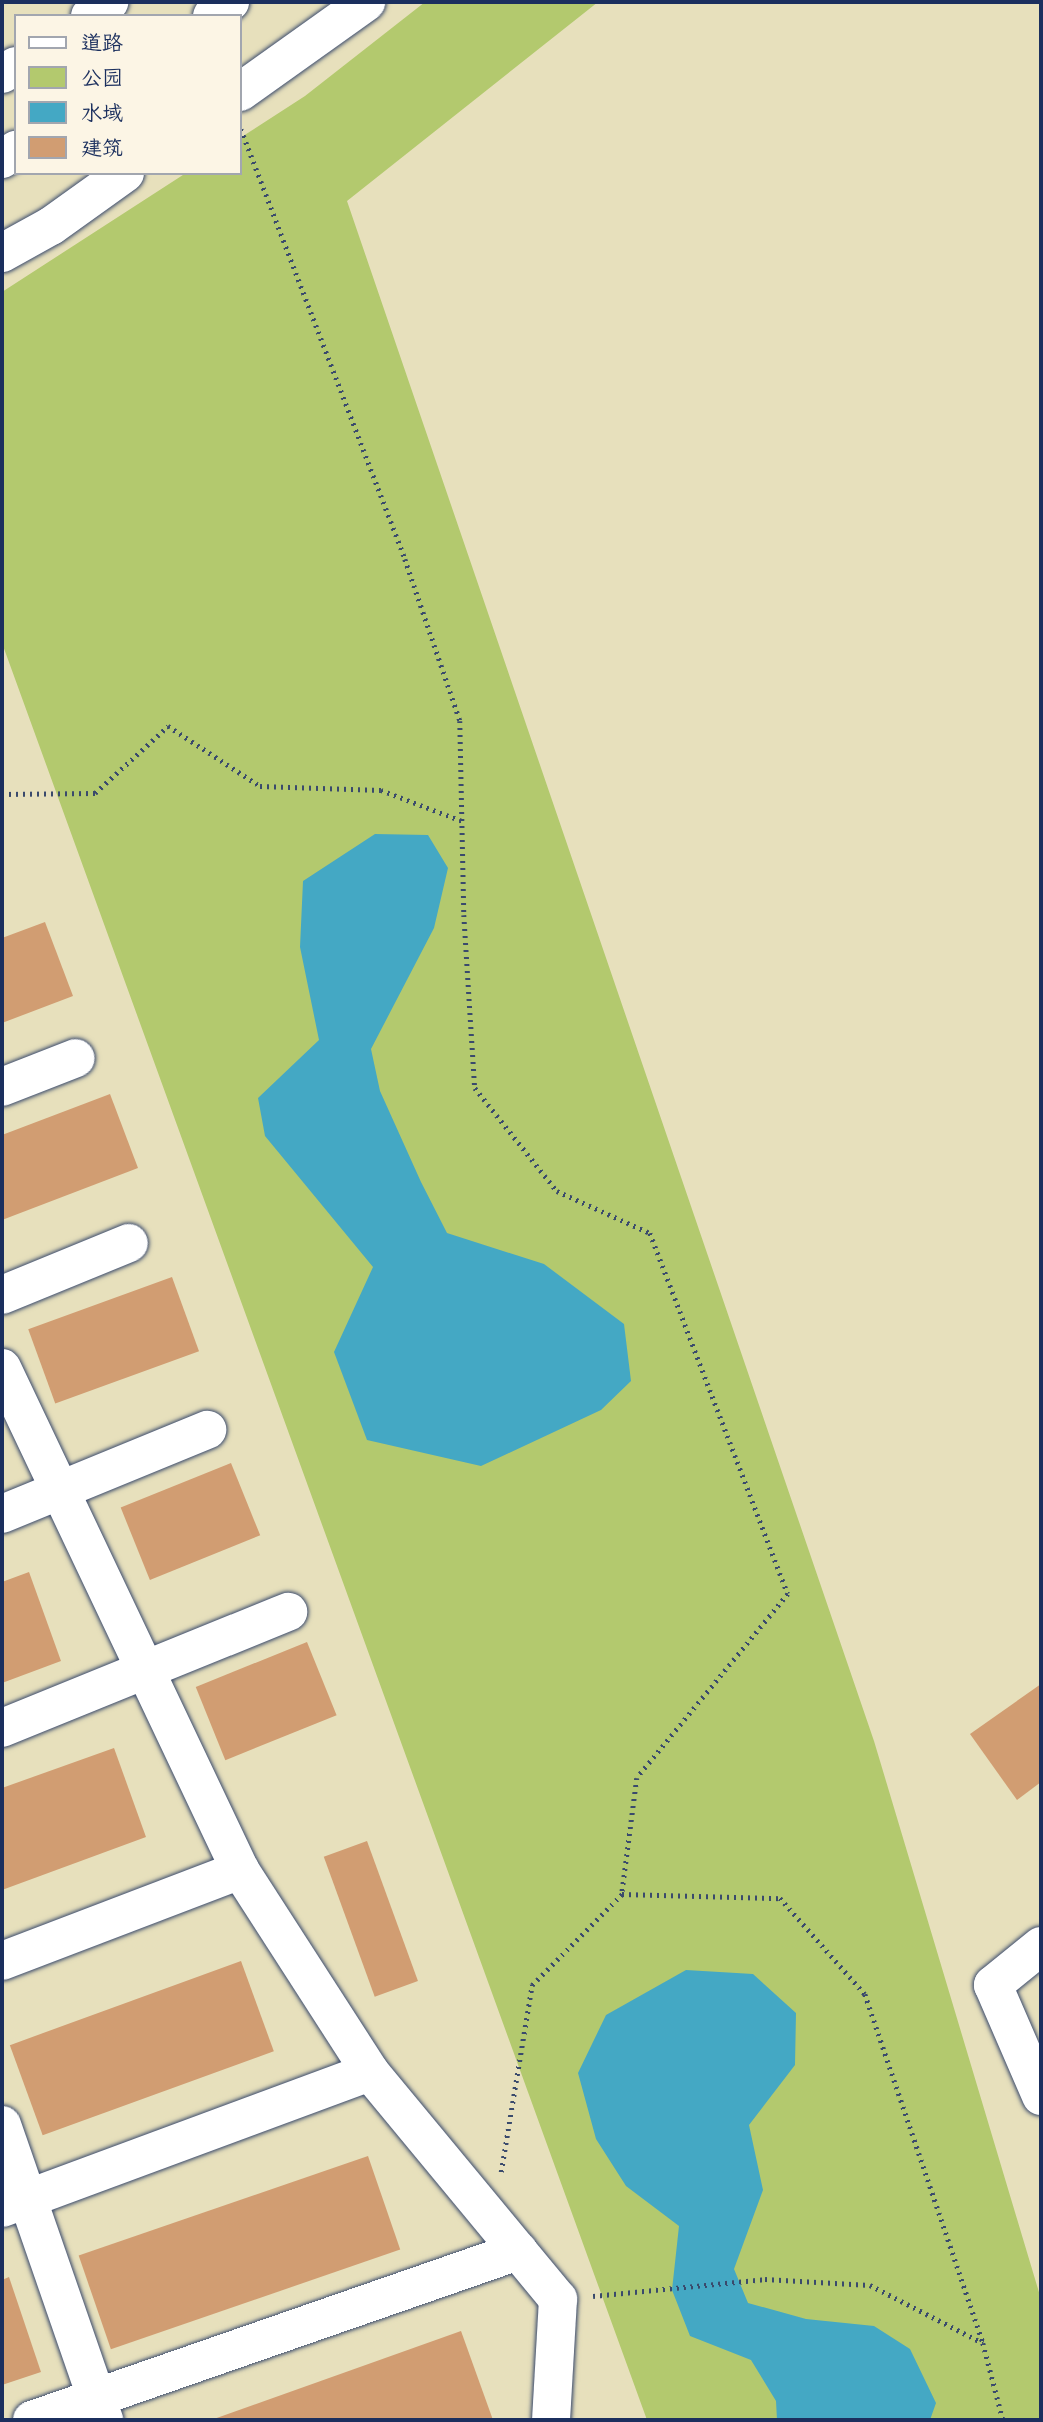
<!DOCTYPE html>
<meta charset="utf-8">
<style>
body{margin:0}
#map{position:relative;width:1043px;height:2422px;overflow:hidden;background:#e7e0bc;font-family:"Patrick Hand","LXGW WenKai TC",sans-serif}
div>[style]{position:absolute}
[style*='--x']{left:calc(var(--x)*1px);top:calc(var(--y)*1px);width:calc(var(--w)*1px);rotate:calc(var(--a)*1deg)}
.green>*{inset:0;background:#b3c96e}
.water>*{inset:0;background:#44a8c4}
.building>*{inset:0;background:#d19d72;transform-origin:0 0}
.path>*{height:4.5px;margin-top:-2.25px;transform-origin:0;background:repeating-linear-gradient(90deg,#3a4a6c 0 2px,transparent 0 7px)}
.roads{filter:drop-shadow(0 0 2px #3a4a6c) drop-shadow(0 0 2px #3a4a6c)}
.minor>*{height:38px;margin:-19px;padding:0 19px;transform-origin:19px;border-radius:19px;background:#fff}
.major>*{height:38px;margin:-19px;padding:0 19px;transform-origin:19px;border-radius:19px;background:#fff}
span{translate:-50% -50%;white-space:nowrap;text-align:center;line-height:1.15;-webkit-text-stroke:6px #fcf5e5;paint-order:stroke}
.frame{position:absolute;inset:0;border:4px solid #1b2f5e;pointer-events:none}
.legend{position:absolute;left:14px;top:14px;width:228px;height:161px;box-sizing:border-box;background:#fcf5e5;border:2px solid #a2a6af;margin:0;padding:9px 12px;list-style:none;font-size:21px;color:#1b2f5e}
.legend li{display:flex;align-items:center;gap:14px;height:35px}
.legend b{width:35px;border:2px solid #a2a6af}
</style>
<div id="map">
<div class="green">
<div style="clip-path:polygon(425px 2px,598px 2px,347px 201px,874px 1741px,1041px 2299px,1041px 2420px,647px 2420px,2px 643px,2px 292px,186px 173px,240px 173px,240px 138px,305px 96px)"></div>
</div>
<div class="water">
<div style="clip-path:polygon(375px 834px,428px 835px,448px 868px,434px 928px,371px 1049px,380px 1091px,421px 1182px,447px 1233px,544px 1264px,624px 1324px,631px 1381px,601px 1410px,481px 1466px,367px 1440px,334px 1352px,373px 1267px,265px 1136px,258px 1098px,319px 1040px,300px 947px,303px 881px)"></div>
<div style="clip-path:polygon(686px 1970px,753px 1974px,796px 2013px,795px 2065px,749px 2125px,763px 2190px,734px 2269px,748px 2303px,806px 2319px,874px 2326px,910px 2349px,936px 2403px,930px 2420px,777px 2420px,776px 2401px,751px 2360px,690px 2336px,672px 2290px,679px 2226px,626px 2186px,596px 2139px,578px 2073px,606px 2015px)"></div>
</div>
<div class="building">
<div style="clip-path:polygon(45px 922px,73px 996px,2px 1023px,2px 938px)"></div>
<div style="clip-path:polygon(110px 1094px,138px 1168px,2px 1220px,2px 1135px)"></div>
<div style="left:172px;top:1277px;width:79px;height:153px;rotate:70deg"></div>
<div style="left:231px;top:1463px;width:78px;height:119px;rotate:68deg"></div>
<div style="clip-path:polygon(29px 1572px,61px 1661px,2px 1683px,2px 1582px)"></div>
<div style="left:307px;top:1642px;width:79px;height:120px;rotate:68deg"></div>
<div style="clip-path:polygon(1041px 1684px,1041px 1782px,1017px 1800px,970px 1734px)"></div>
<div style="clip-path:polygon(114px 1748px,146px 1837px,2px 1890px,2px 1788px)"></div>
<div style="left:367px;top:1841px;width:149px;height:46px;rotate:70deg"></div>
<div style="left:241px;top:1961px;width:96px;height:246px;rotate:70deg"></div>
<div style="left:368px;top:2156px;width:99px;height:306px;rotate:71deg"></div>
<div style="clip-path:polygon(9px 2277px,41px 2372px,2px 2385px,2px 2280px)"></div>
<div style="clip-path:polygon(461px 2331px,493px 2420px,211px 2420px)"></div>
</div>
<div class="path">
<div style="--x:241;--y:129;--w:460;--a:69.1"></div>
<div style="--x:405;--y:559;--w:171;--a:71.2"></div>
<div style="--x:460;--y:721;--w:194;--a:88.8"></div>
<div style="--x:464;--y:915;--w:173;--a:86.4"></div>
<div style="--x:475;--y:1088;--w:132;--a:51.5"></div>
<div style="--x:557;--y:1191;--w:102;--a:24.3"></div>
<div style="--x:650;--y:1233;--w:386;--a:69.1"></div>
<div style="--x:788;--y:1594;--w:238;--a:129.4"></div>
<div style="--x:637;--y:1778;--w:117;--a:97.4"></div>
<div style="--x:622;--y:1894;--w:158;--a:1.5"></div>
<div style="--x:780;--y:1898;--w:128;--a:48.5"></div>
<div style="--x:865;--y:1994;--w:368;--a:71.3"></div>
<div style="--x:2;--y:794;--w:93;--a:-0.6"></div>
<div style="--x:95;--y:793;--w:99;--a:-42.5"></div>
<div style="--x:168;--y:726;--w:110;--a:33.1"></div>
<div style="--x:260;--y:786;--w:121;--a:1.9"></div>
<div style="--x:381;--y:790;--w:87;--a:20.9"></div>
<div style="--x:501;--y:2172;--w:190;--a:-80.6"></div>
<div style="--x:532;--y:1985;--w:128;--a:-45.3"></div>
<div style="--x:593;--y:2296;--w:173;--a:-5.6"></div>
<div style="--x:765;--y:2279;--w:105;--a:3.3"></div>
<div style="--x:870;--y:2285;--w:127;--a:27.2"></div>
<div style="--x:983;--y:2343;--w:80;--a:75.4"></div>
</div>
<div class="roads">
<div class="minor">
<div style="--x:240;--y:92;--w:155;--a:-35.5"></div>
<div style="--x:2;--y:253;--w:56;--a:-28.9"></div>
<div style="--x:51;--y:226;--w:91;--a:-35.6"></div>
<div style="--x:2;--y:1087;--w:79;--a:-21.4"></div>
<div style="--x:2;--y:1295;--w:137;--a:-22.3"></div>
<div style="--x:2;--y:1368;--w:556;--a:64.63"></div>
<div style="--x:240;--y:1870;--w:240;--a:57.2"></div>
<div style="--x:370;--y:2072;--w:295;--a:50.4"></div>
<div style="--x:558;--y:2299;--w:121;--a:93.3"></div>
<div style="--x:2;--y:1514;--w:222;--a:-22.3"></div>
<div style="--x:2;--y:1728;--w:309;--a:-22.1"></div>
<div style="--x:1041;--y:1946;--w:62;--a:140.9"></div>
<div style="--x:993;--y:1985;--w:121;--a:66.6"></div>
<div style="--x:2;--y:1961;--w:255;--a:-20.9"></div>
<div style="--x:2;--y:2125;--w:312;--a:70.9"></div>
<div style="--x:2;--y:2208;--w:392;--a:-20.3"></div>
<div style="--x:32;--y:2420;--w:515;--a:-19.17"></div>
</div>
<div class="major">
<div style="--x:90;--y:16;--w:24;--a:-36"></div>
<div style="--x:212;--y:16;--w:23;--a:-38"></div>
<div style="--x:2;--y:74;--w:16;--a:-30"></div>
<div style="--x:2;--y:159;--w:17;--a:-33"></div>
</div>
</div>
<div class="frame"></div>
<ul class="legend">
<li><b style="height:9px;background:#fff"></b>道路</li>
<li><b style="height:19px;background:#b3c96e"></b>公园</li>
<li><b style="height:19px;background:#44a8c4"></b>水域</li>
<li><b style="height:19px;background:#d19d72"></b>建筑</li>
</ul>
</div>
